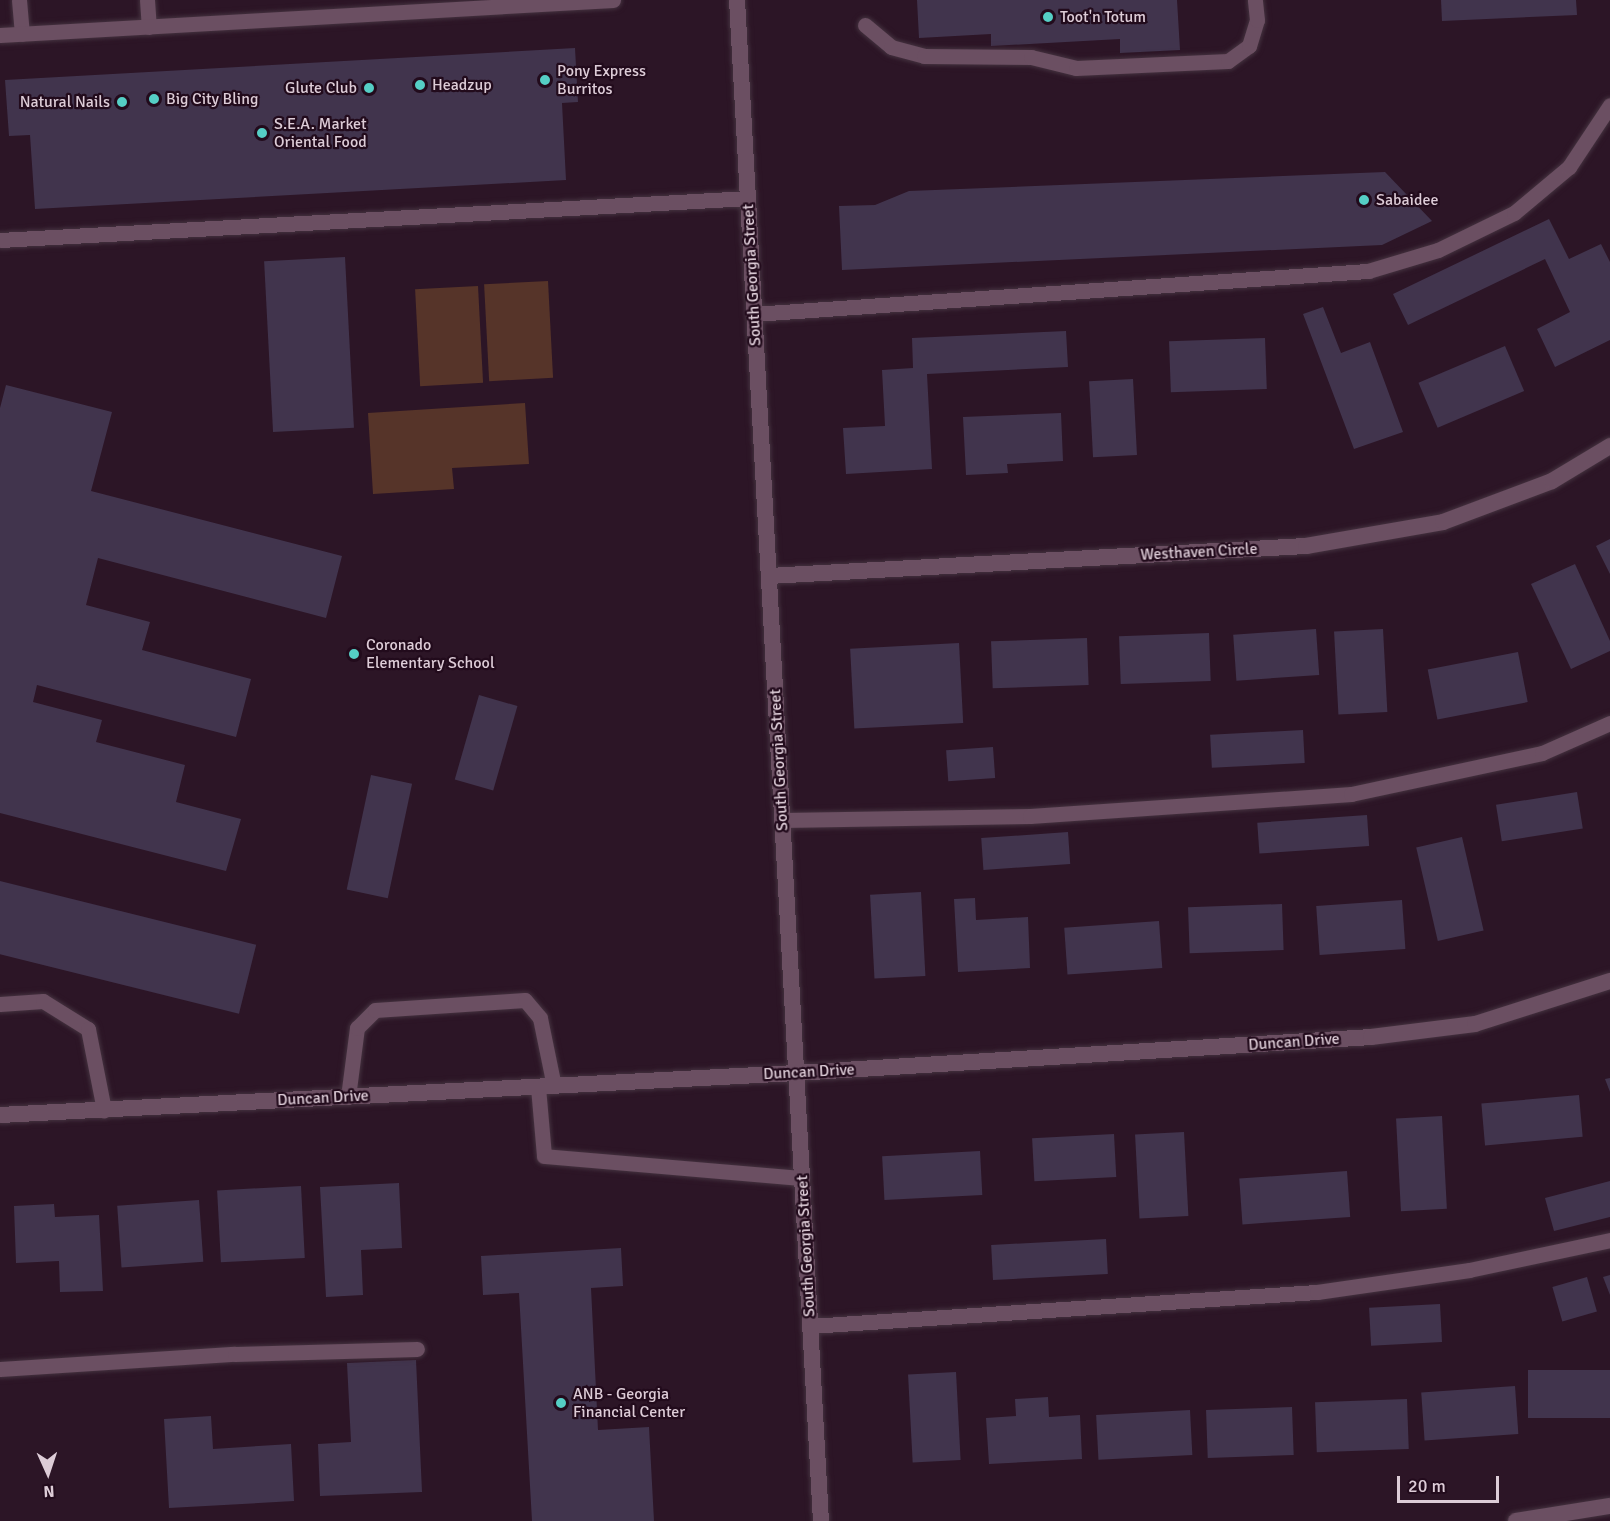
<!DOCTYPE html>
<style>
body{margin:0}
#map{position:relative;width:1610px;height:1521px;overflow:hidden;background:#2c1526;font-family:Signika,sans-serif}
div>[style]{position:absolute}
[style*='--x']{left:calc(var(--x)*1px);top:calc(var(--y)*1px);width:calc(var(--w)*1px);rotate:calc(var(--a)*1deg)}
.green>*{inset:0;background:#563429;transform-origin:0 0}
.building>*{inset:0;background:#41344d;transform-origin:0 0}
.roads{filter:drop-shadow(0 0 2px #44323f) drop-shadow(0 0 2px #44323f)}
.service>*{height:15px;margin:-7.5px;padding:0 7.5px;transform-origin:7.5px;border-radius:7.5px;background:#6b4f62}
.minor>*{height:16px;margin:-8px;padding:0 8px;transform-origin:8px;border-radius:8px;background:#6b4f62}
.tertiary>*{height:16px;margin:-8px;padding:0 8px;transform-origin:8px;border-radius:8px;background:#6b4f62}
.secondary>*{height:16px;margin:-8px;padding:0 8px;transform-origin:8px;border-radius:8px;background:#6b4f62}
.dots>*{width:16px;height:16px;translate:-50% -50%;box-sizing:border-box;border:3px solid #220b1c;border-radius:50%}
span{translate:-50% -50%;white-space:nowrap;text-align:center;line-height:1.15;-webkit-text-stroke:4.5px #220b1c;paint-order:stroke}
.poi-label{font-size:16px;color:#ddccd7}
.left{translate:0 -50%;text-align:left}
.right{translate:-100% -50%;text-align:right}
.street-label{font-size:16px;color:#ddccd7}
.north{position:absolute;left:18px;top:1443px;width:60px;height:60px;-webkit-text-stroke:4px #220b1c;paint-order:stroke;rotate:177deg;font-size:16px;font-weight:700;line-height:24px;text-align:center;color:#ddccd7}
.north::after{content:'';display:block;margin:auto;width:21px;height:27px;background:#ddccd7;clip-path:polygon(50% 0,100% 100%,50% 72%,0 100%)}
.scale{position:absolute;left:1397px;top:1476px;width:102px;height:27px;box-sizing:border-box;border:3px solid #ddccd7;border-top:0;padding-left:8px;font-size:18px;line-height:21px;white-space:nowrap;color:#ddccd7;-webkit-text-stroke:4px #220b1c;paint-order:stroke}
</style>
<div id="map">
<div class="green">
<div style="left:548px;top:281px;width:97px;height:64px;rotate:87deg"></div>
<div style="left:478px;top:286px;width:97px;height:63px;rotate:87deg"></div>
<div style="clip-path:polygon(525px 403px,529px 464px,452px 468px,454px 489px,373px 494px,368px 413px)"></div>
</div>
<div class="building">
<div style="clip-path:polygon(917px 0,1177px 0,1180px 50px,1120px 53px,1120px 39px,991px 46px,991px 34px,919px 38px)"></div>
<div style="clip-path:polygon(1441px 0,1576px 0,1577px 15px,1442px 21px)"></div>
<div style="clip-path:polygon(575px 48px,578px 102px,562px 103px,566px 180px,35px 209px,30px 135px,9px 136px,5px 80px)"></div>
<div style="clip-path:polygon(1385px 172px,1432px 221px,1382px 245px,842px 270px,839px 206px,875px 205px,909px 191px)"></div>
<div style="clip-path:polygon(1549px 219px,1569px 259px,1601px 244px,1610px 262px,1610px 340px,1555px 367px,1537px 329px,1570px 312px,1545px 259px,1408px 325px,1393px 294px)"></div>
<div style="left:345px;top:257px;width:171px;height:81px;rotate:87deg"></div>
<div style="clip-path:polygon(1323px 307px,1341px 353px,1370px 342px,1403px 432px,1354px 449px,1303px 314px)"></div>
<div style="clip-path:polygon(1066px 331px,1068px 367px,927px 374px,932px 469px,846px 474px,843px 428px,885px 426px,882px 370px,913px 368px,912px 338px)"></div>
<div style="left:1265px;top:338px;width:51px;height:96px;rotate:88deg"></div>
<div style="left:1505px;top:346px;width:49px;height:94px;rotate:67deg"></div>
<div style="left:1133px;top:379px;width:76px;height:44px;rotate:87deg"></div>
<div style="clip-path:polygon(6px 385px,112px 412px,91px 491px,342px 556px,326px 618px,98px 558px,86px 605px,150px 622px,142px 650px,251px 679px,236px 737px,37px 685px,33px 702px,102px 720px,96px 742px,185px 765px,176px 802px,241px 819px,226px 871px,0 813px,0 408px)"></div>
<div style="clip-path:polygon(1061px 413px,1063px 461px,1007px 464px,1008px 473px,966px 475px,963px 417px)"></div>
<div style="clip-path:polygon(1610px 539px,1610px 574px,1596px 546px)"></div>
<div style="clip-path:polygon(1575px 564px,1610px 641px,1610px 651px,1571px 669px,1531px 584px)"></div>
<div style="left:1316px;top:629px;width:46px;height:83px;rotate:86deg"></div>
<div style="left:1383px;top:629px;width:83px;height:49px;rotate:87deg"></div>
<div style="left:1209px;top:633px;width:48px;height:90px;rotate:88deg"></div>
<div style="left:1087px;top:638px;width:47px;height:96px;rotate:88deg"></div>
<div style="left:959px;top:643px;width:80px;height:109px;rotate:87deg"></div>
<div style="left:1518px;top:652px;width:51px;height:92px;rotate:79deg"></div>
<div style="left:479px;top:695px;width:40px;height:88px;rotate:16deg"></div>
<div style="left:1303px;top:730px;width:33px;height:93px;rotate:87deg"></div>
<div style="left:993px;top:747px;width:31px;height:47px;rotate:86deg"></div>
<div style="left:371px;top:775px;width:42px;height:117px;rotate:12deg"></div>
<div style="left:1577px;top:792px;width:37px;height:82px;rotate:81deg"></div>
<div style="left:1367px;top:815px;width:31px;height:110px;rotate:86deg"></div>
<div style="left:1068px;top:832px;width:32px;height:87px;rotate:86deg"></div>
<div style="left:1462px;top:837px;width:96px;height:47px;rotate:77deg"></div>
<div style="left:0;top:881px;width:264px;height:71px;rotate:14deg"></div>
<div style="left:921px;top:892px;width:84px;height:51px;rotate:87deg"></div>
<div style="clip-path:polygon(975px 898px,976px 920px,1028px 917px,1030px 968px,958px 972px,954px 899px)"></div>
<div style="left:1402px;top:900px;width:49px;height:86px;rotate:86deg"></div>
<div style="left:1282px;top:904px;width:46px;height:94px;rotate:88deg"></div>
<div style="left:1159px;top:921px;width:47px;height:95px;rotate:86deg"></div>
<div style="clip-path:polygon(1610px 1078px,1610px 1092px,1605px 1079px)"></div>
<div style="left:1579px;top:1095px;width:42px;height:98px;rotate:85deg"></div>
<div style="left:1442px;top:1116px;width:93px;height:46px;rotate:87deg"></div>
<div style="left:1184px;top:1132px;width:84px;height:49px;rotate:87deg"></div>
<div style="left:1114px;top:1134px;width:43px;height:82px;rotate:87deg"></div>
<div style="left:980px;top:1151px;width:44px;height:98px;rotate:87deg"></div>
<div style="left:1347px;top:1171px;width:46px;height:108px;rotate:86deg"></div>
<div style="clip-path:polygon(1610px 1181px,1610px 1217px,1554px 1231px,1545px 1198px)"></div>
<div style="clip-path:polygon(399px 1183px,402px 1248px,361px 1250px,363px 1295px,326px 1297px,320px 1187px)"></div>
<div style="left:301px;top:1186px;width:72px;height:84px;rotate:87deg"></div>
<div style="left:199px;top:1200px;width:62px;height:82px;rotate:86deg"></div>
<div style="clip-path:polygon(54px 1204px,55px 1217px,99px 1215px,103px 1291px,60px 1292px,59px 1261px,16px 1263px,14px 1206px)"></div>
<div style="left:1106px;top:1239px;width:35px;height:115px;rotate:87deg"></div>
<div style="clip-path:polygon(621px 1248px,623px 1286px,591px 1288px,598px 1430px,649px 1427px,654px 1521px,532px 1521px,519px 1293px,483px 1295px,481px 1256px)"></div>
<div style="clip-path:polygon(1610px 1275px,1610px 1295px,1603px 1277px)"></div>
<div style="left:1587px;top:1277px;width:36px;height:36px;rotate:74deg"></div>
<div style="left:1440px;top:1304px;width:38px;height:71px;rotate:87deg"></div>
<div style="clip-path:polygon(416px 1360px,422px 1492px,320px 1496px,318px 1444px,351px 1442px,347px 1363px)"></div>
<div style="left:1610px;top:1370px;width:48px;height:82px;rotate:90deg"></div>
<div style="left:956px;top:1372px;width:88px;height:48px;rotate:87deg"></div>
<div style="left:1515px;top:1386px;width:48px;height:94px;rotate:86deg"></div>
<div style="clip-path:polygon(1048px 1397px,1049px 1417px,1080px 1415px,1082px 1459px,989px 1464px,986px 1418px,1016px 1416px,1015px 1399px)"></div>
<div style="left:1407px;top:1399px;width:50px;height:92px;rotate:88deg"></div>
<div style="left:1292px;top:1407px;width:48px;height:86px;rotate:88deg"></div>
<div style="left:1190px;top:1410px;width:45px;height:94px;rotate:87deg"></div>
<div style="clip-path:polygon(211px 1416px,213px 1449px,291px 1444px,294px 1501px,169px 1508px,164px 1419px)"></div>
</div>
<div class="roads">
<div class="service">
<div style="--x:19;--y:0;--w:34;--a:85"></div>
<div style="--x:147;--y:0;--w:27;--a:86"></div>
<div style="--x:865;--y:25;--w:34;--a:40"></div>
<div style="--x:891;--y:47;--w:34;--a:15"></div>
<div style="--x:924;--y:56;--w:107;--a:0.5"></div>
<div style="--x:1031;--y:57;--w:46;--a:13.7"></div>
<div style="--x:1076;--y:68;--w:152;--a:-2.6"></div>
<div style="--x:1228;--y:61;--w:26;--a:-36"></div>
<div style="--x:1249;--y:46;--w:27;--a:-73"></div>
<div style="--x:1257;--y:20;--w:20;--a:-96"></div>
<div style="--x:0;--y:35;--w:614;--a:-3.27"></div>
<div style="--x:0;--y:240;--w:749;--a:-3.21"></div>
<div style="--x:754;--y:314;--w:616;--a:-4.01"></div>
<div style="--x:1368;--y:271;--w:73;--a:-16.7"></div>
<div style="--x:1438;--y:250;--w:85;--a:-26"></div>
<div style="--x:1514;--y:213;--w:72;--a:-39.9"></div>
<div style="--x:1569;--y:167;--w:74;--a:-56.5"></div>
<div style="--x:782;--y:820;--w:248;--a:-0.9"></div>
<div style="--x:1030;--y:816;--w:322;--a:-3.9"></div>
<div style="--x:1351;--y:794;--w:195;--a:-12.1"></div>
<div style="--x:1542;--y:753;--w:74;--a:-23.8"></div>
<div style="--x:0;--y:1004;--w:43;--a:-4"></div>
<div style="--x:43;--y:1001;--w:53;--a:31.9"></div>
<div style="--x:88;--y:1029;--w:83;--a:78.8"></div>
<div style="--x:538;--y:1087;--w:69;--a:85"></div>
<div style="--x:544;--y:1156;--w:259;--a:4.9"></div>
<div style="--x:348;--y:1097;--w:70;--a:-82.6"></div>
<div style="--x:357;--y:1028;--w:25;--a:-45"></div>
<div style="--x:375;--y:1010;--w:150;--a:-3.8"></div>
<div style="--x:525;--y:1000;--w:23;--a:50"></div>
<div style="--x:540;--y:1018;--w:69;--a:78.4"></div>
<div style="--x:810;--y:1326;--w:508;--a:-3.84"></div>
<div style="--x:1317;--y:1292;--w:154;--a:-8.2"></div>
<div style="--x:1469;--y:1270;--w:144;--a:-12"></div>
<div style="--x:0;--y:1369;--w:235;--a:-3.7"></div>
<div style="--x:235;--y:1354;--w:182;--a:-1.6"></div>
</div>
<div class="minor">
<div style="--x:769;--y:576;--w:538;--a:-3.2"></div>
<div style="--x:1306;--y:546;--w:139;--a:-9.9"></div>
<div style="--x:1443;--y:522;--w:116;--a:-20.6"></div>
<div style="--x:1552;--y:481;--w:68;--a:-31.1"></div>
<div style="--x:1516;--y:1521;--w:95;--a:-9.1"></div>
</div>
<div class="tertiary">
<div style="--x:0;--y:1115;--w:797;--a:-3.02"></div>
<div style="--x:796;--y:1073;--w:576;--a:-3.58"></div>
<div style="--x:1371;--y:1037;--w:105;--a:-7.1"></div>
<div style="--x:1475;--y:1024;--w:142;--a:-17.7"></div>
</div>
<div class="secondary">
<div style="--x:737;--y:0;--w:1523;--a:86.84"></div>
</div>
</div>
<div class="dots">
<div style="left:1048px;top:17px;background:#55cec5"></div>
<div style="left:545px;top:80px;background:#55cec5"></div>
<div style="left:420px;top:85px;background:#55cec5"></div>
<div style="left:369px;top:88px;background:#55cec5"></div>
<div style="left:154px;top:99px;background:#55cec5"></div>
<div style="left:122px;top:102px;background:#55cec5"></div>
<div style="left:262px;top:133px;background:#55cec5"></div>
<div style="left:1364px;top:200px;background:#55cec5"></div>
<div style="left:354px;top:654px;background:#55cec5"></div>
<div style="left:561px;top:1403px;background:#55cec5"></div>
</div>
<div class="poi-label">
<span class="left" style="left:1060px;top:17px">Toot'n Totum</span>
<span class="left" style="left:557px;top:80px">Pony Express<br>Burritos</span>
<span class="left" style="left:432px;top:85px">Headzup</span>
<span class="right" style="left:357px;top:88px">Glute Club</span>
<span class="left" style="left:166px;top:99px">Big City Bling</span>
<span class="right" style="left:110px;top:102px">Natural Nails</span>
<span class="left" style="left:274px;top:133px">S.E.A. Market<br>Oriental Food</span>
<span class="left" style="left:1376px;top:200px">Sabaidee</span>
<span class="left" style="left:366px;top:654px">Coronado<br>Elementary School</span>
<span class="left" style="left:573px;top:1403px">ANB - Georgia<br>Financial Center</span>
</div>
<div class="street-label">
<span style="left:752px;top:275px;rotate:-93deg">South Georgia Street</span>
<span style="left:1199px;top:552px;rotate:-3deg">Westhaven Circle</span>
<span style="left:779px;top:760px;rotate:-93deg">South Georgia Street</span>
<span style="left:1294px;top:1042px;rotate:-4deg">Duncan Drive</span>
<span style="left:809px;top:1072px;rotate:-3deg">Duncan Drive</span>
<span style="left:323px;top:1098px;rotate:-3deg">Duncan Drive</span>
<span style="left:806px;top:1246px;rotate:-93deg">South Georgia Street</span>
</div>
<div class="north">N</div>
<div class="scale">20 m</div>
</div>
